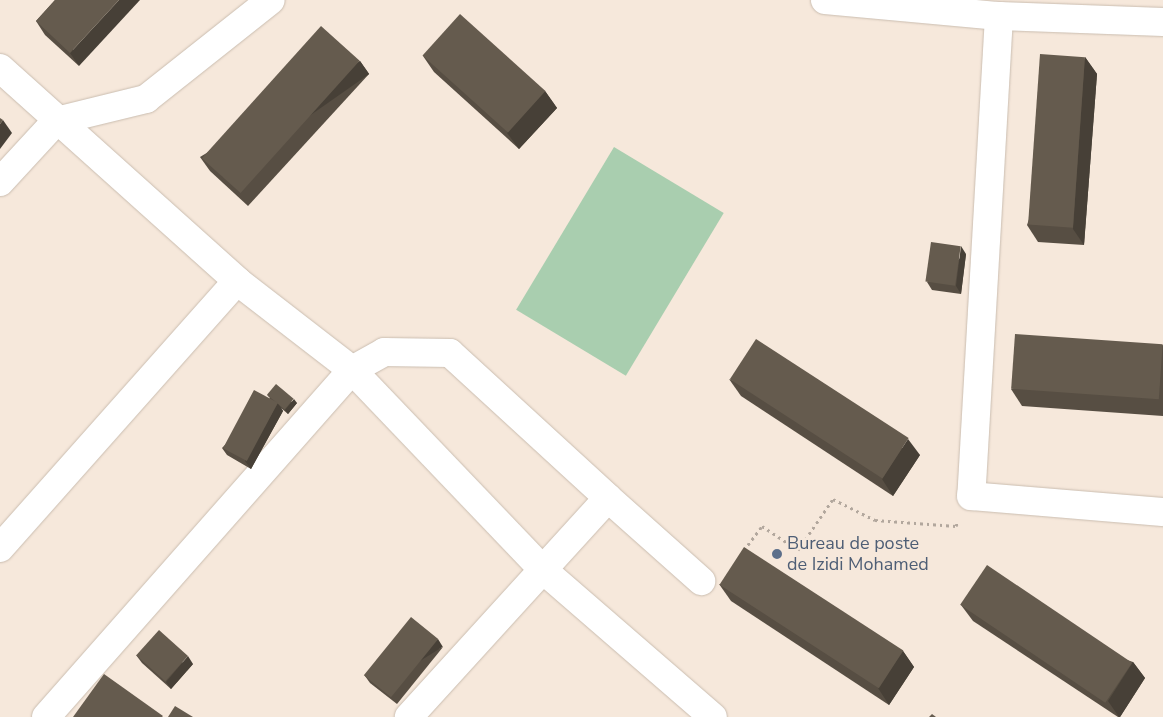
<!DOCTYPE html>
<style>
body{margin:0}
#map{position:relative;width:1163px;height:717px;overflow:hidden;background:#f6e8db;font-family:"Nunito Sans",sans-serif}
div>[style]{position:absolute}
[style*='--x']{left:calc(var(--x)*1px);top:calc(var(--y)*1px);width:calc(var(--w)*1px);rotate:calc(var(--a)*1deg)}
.green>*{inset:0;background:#a9ceaf;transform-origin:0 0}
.path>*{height:3px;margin-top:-1.5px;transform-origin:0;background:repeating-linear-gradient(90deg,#b2a79d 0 2.5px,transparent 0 6.5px)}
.roads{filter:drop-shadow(0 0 1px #cabdb0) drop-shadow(0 0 1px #cabdb0)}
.minor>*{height:28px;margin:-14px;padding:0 14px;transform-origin:14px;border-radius:14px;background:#fff}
.wall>*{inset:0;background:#574e43}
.shaded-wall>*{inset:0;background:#474037;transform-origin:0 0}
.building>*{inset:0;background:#655b4e;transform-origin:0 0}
.dots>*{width:14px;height:14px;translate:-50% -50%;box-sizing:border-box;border:2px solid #f6e8db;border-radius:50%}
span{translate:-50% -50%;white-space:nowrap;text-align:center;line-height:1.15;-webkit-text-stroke:5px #f6e8db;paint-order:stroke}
.service-label{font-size:18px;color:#4e5e75}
.left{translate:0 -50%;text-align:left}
</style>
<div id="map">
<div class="green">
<div style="left:614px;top:147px;width:128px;height:190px;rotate:31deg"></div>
</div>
<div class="path">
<div style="--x:744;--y:550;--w:30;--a:-53"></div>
<div style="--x:762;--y:526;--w:43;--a:33.7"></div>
<div style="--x:798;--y:550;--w:62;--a:-55.5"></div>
<div style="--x:833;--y:499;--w:47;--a:26.6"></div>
<div style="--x:875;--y:520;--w:81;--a:4.2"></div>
<div style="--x:956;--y:526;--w:5;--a:-68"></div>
</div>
<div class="roads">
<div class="minor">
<div style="--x:825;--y:0;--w:175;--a:5.3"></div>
<div style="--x:999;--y:16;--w:164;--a:2.1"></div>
<div style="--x:999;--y:16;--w:481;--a:93.3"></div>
<div style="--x:971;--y:496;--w:193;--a:4.8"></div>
<div style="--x:0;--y:68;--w:319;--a:41.9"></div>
<div style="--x:237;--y:281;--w:145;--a:37.7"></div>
<div style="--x:352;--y:370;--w:275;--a:46.3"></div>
<div style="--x:542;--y:569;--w:226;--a:40.9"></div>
<div style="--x:0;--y:182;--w:83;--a:-47.4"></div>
<div style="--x:56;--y:121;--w:93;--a:-13.7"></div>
<div style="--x:146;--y:99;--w:159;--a:-38.4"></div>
<div style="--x:608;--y:498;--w:125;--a:41.7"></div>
<div style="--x:0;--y:548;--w:357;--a:-48.4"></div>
<div style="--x:46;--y:717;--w:463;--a:-48.6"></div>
<div style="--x:352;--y:370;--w:37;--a:-29"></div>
<div style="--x:384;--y:352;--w:66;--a:0.9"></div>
<div style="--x:450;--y:353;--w:214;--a:42.5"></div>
<div style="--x:608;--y:498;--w:296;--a:132.3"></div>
</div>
</div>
<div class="wall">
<div style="clip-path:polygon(55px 0,79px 66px,45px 35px,36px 21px)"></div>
<div style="clip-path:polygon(423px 56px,545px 91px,557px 108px,519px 149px,434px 72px)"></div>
<div style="clip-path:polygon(1085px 57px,1097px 74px,1084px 245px,1038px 242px,1027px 225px)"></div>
<div style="clip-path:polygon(360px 61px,369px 74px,248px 206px,210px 171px,200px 157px)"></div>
<div style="clip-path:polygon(966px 254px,961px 294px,932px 290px,927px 282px)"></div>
<div style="clip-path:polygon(1163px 345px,1163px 416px,1022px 406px,1011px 389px)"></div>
<div style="clip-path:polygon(729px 379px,920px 455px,893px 496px,741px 396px)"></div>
<div style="clip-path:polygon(267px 395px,297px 403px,288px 414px,281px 408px,283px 411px,251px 469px,227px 455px,222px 448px,270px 398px)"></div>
<div style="clip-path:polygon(719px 584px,903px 651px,914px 667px,889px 705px,731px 601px)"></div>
<div style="clip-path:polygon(961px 605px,1133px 662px,1145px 678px,1120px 717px,1118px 717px,973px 621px)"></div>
<div style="clip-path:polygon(443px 647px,397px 704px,370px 683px,365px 676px)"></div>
<div style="clip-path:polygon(136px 655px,193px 664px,171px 689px,142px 663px)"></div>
</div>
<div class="shaded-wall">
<div style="clip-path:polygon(119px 0,140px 0,79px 66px,70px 53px)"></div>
<div style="clip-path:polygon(1085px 57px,1097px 74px,1084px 245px,1073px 229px)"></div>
<div style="left:360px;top:61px;width:16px;height:179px;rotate:55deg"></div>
<div style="clip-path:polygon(545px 91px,557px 108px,519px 149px,507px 133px)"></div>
<div style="clip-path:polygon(3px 120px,12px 133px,0 149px,0 124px)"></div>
<div style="clip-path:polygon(961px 246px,966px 254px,961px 294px,956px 286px)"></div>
<div style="clip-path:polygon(294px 399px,297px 403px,288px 414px,285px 410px)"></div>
<div style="clip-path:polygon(278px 403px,283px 411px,251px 469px,245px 461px)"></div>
<div style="clip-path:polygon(908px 439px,920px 455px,893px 496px,882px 479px)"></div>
<div style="left:438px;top:639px;width:9px;height:75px;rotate:58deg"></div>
<div style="clip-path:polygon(903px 651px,914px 667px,889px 705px,878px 688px)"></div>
<div style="clip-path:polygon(188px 656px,193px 664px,171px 689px,166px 682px)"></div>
<div style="clip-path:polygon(1133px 662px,1145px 678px,1120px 717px,1119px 717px,1108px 701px)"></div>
</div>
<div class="building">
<div style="clip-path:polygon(55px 0,119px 0,70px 53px,36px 21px)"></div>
<div style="left:460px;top:14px;width:115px;height:56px;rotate:42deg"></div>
<div style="left:321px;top:26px;width:52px;height:178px;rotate:42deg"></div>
<div style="left:1040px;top:54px;width:45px;height:171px;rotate:4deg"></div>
<div style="clip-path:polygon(0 118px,3px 120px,0 124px)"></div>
<div style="left:931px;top:242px;width:30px;height:40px;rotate:8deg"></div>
<div style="left:1015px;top:334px;width:148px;height:55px;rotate:4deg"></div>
<div style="left:756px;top:339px;width:182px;height:48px;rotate:33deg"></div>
<div style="left:276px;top:384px;width:23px;height:14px;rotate:40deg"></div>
<div style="left:254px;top:390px;width:27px;height:66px;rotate:28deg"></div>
<div style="left:744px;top:547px;width:190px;height:45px;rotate:33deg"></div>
<div style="left:987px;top:565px;width:175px;height:48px;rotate:34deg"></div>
<div style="left:411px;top:617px;width:35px;height:75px;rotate:39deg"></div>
<div style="left:159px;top:630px;width:39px;height:34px;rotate:42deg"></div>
<div style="clip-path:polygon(104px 674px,163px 716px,162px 717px,73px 717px)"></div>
<div style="clip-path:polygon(175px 706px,193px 717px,168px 717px)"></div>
<div style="clip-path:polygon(932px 714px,936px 717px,929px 717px)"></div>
</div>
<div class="dots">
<div style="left:777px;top:554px;background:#5c6f8a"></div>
</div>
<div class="service-label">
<span class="left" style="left:787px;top:554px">Bureau de poste<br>de Izidi Mohamed</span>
</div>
</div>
